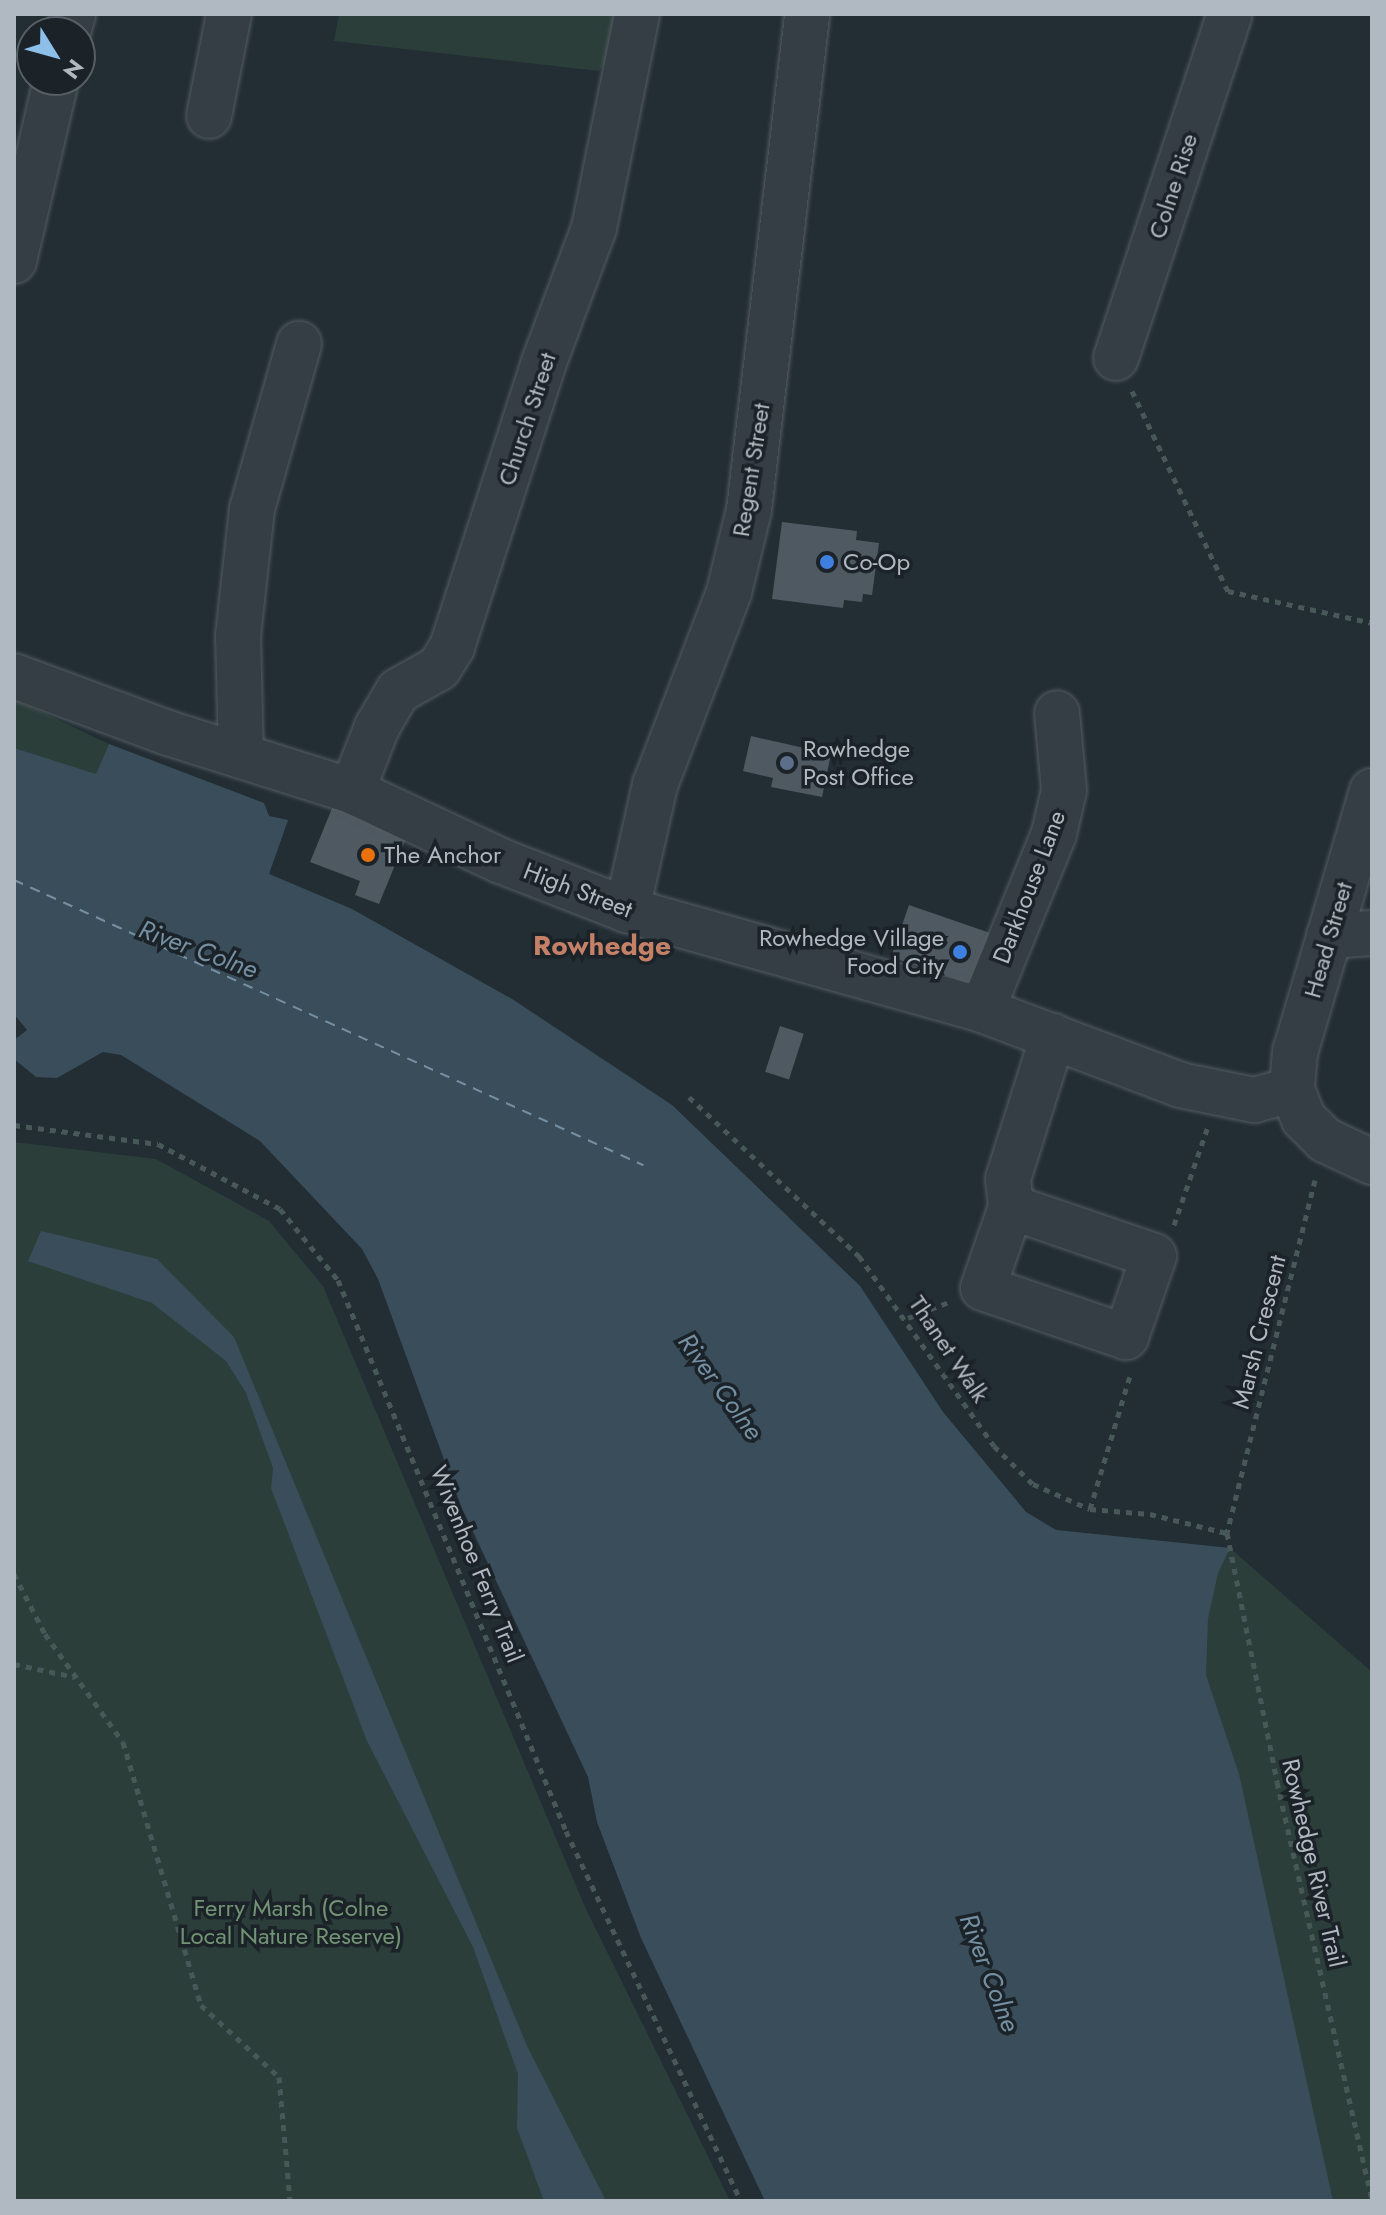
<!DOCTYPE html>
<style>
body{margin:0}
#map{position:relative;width:1386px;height:2215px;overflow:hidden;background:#222d34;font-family:Jost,sans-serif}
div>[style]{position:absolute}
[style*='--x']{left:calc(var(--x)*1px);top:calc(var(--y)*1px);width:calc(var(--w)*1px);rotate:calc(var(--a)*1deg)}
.green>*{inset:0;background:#2b3e3a}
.water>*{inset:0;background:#394d5b}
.ferry>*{height:2px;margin-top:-1px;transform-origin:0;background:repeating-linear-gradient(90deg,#748fa1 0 10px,transparent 0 18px)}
.building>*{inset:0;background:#4e5962;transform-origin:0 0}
.path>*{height:5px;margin-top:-2.5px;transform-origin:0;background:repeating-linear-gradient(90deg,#485858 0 6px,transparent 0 12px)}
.roads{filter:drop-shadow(0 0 2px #535c62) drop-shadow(0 0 2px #535c62)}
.minor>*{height:44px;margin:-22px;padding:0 22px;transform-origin:22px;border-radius:22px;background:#353e45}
.dots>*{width:22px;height:22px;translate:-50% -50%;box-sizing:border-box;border:4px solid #1b2329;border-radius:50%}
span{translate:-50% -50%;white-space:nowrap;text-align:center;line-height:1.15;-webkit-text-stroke:7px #1b2329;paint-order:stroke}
.street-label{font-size:24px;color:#b0b9c1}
.poi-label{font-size:24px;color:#b0b9c1}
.left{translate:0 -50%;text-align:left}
.right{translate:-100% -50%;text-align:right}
.park-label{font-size:24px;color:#729474}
.water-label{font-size:26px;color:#748fa1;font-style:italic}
.quarter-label{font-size:28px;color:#c48168;font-weight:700}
.frame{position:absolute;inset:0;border:16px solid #b0b9c1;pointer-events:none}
.north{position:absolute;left:16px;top:16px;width:80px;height:80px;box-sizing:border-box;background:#1b2329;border:2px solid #575f66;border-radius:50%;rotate:127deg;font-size:22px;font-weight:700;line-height:32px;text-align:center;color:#b0b9c1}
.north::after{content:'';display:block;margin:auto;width:28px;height:36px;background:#8dc0e9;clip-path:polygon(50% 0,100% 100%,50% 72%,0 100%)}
</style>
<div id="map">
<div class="green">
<div style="clip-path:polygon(339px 14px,626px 14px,620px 49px,598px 71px,334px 41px)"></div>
<div style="clip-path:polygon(14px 699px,109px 744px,264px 803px,269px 816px,288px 820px,269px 874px,352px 909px,512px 999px,672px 1105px,860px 1286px,943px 1412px,1026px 1512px,1056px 1530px,1230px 1548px,1372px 1672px,1372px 2201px,1090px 2201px,1057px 2096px,14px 814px)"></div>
<div style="clip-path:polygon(14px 1142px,156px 1159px,269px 1221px,323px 1286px,585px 1907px,730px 2201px,14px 2201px)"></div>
</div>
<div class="water">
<div style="clip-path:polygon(109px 744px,264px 803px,269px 816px,288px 820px,269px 874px,352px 909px,512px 999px,672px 1105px,860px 1286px,943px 1412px,1026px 1512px,1056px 1530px,1230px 1548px,1218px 1573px,1208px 1619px,1206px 1675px,1239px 1774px,1333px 2201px,765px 2201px,641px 1938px,597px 1822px,588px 1777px,461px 1506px,378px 1279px,362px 1249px,260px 1141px,121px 1055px,103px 1052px,57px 1078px,36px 1077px,14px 1059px,14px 1040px,27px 1030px,14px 1014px,14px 748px,96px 774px)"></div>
<div style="clip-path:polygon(41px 1231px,157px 1259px,234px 1337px,527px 2046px,606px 2201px,544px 2201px,517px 2128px,518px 2074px,473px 1947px,367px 1741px,271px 1488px,273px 1468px,246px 1393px,226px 1361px,152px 1303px,28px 1261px)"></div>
</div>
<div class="ferry">
<div style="--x:14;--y:880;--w:691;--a:24.38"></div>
</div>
<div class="building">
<div style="clip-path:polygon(782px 522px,857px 531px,856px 540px,879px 543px,872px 595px,863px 594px,862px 602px,844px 600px,843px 608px,772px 599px)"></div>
<div style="clip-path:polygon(751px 736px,831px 754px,822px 797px,771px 787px,773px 778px,743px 771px)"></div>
<div style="clip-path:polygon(335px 801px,409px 831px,379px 904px,355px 895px,360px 881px,310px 862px)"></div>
<div style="left:909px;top:905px;width:92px;height:55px;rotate:19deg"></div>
<div style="left:780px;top:1026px;width:25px;height:48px;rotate:18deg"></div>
</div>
<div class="path">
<div style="--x:1132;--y:391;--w:222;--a:64.4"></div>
<div style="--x:1228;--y:591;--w:148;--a:12.5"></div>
<div style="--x:689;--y:1097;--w:233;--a:43.1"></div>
<div style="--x:859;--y:1256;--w:233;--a:54.6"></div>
<div style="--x:994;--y:1446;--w:54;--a:44.3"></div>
<div style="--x:1033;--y:1484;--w:62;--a:23.7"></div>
<div style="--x:1090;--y:1509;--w:60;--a:4.8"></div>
<div style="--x:1150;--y:1514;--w:79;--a:13.9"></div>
<div style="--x:14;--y:1125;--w:145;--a:7.5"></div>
<div style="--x:158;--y:1144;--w:138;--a:28"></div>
<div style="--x:280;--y:1209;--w:92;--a:50.8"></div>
<div style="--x:338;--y:1280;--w:596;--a:67.52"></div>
<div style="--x:566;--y:1831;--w:409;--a:64.7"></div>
<div style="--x:1315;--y:1180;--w:364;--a:104"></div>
<div style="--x:1227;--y:1533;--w:254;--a:78.6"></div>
<div style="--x:1277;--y:1782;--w:429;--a:77.2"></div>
<div style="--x:1174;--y:1225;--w:102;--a:-71"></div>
<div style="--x:908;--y:1318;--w:44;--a:-21.3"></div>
<div style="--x:1090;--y:1509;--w:139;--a:-73.3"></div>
<div style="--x:14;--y:1574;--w:68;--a:62.7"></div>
<div style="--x:45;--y:1634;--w:133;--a:54.2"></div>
<div style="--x:123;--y:1742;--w:274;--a:73.5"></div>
<div style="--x:201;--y:2005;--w:106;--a:42.7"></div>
<div style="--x:279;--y:2077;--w:124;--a:84.9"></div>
<div style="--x:14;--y:1664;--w:62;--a:12"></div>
</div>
<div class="roads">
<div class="minor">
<div style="--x:68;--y:32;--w:19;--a:-74"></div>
<div style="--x:209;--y:116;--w:104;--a:-78.9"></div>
<div style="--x:14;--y:261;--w:186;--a:-76.9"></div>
<div style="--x:1116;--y:358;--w:362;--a:-71.7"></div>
<div style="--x:14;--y:676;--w:164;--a:20.3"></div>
<div style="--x:168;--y:733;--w:193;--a:17.5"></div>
<div style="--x:352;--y:791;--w:165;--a:25.2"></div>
<div style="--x:501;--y:861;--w:135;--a:21.3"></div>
<div style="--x:627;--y:910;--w:369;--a:15.7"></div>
<div style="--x:982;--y:1010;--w:212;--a:20.7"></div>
<div style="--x:1180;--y:1085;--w:76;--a:11.5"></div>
<div style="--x:1254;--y:1100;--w:39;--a:-15"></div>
<div style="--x:241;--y:756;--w:120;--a:-91.4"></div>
<div style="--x:238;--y:636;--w:128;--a:-83.7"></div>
<div style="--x:252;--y:509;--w:172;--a:-74.1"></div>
<div style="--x:352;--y:791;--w:69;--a:-68.7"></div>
<div style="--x:377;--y:727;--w:42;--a:-59.7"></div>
<div style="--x:398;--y:691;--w:47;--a:-29.3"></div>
<div style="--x:439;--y:668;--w:25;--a:-58"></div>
<div style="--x:452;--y:647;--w:296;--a:-72.1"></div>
<div style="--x:543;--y:365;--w:146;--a:-69.6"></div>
<div style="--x:594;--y:228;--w:218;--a:-78.6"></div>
<div style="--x:1372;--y:791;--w:272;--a:106.4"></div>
<div style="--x:1295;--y:1052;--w:38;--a:95"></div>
<div style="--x:1292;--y:1090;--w:31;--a:68"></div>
<div style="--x:1304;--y:1119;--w:30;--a:45"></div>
<div style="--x:1325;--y:1140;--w:52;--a:25.1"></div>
<div style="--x:627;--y:910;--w:128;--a:-77.4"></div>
<div style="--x:655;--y:785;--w:207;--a:-69"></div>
<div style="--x:729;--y:592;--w:84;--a:-76.3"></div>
<div style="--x:749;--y:510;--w:499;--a:-83.3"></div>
<div style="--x:1329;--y:936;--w:43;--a:-4"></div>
<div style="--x:982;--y:1010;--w:190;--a:-67.8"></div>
<div style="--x:1054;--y:834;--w:45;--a:-77.2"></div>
<div style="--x:1064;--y:790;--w:77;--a:-95.2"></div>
<div style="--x:1011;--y:1207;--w:151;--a:18.9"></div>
<div style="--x:1154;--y:1256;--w:86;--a:109.1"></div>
<div style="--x:1126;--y:1337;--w:151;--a:-161.1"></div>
<div style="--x:983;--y:1288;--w:86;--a:-70.9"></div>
<div style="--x:1011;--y:1207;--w:28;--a:-96"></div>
<div style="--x:1008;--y:1179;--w:150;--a:-72.5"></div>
</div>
</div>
<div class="dots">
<div style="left:827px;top:562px;background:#3f7fe0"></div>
<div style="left:787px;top:763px;background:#5c6f8a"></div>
<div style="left:368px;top:855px;background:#e8710a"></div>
<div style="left:960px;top:952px;background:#3f7fe0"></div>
</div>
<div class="street-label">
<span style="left:1173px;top:186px;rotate:-72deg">Colne Rise</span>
<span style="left:527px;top:419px;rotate:-72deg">Church Street</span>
<span style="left:751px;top:470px;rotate:-81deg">Regent Street</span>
<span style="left:1029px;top:887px;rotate:-69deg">Darkhouse Lane</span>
<span style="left:578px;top:890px;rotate:21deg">High Street</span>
<span style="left:1328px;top:940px;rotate:-74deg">Head Street</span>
<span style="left:1259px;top:1332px;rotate:-76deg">Marsh Crescent</span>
<span style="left:949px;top:1349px;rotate:56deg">Thanet Walk</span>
<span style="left:477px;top:1564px;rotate:68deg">Wivenhoe Ferry Trail</span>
<span style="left:1314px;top:1863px;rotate:77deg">Rowhedge River Trail</span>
</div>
<div class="poi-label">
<span class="left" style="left:843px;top:562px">Co-Op</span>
<span class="left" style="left:803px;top:763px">Rowhedge<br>Post Office</span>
<span class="left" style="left:384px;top:855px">The Anchor</span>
<span class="right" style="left:944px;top:952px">Rowhedge Village<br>Food City</span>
</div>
<div class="park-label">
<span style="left:291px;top:1922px">Ferry Marsh (Colne<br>Local Nature Reserve)</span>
</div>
<div class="water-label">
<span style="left:198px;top:950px;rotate:20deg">River Colne</span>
<span style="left:720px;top:1387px;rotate:54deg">River Colne</span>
<span style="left:989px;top:1973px;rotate:69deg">River Colne</span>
</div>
<div class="quarter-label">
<span style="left:602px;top:946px">Rowhedge</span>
</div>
<div class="frame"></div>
<div class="north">N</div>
</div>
